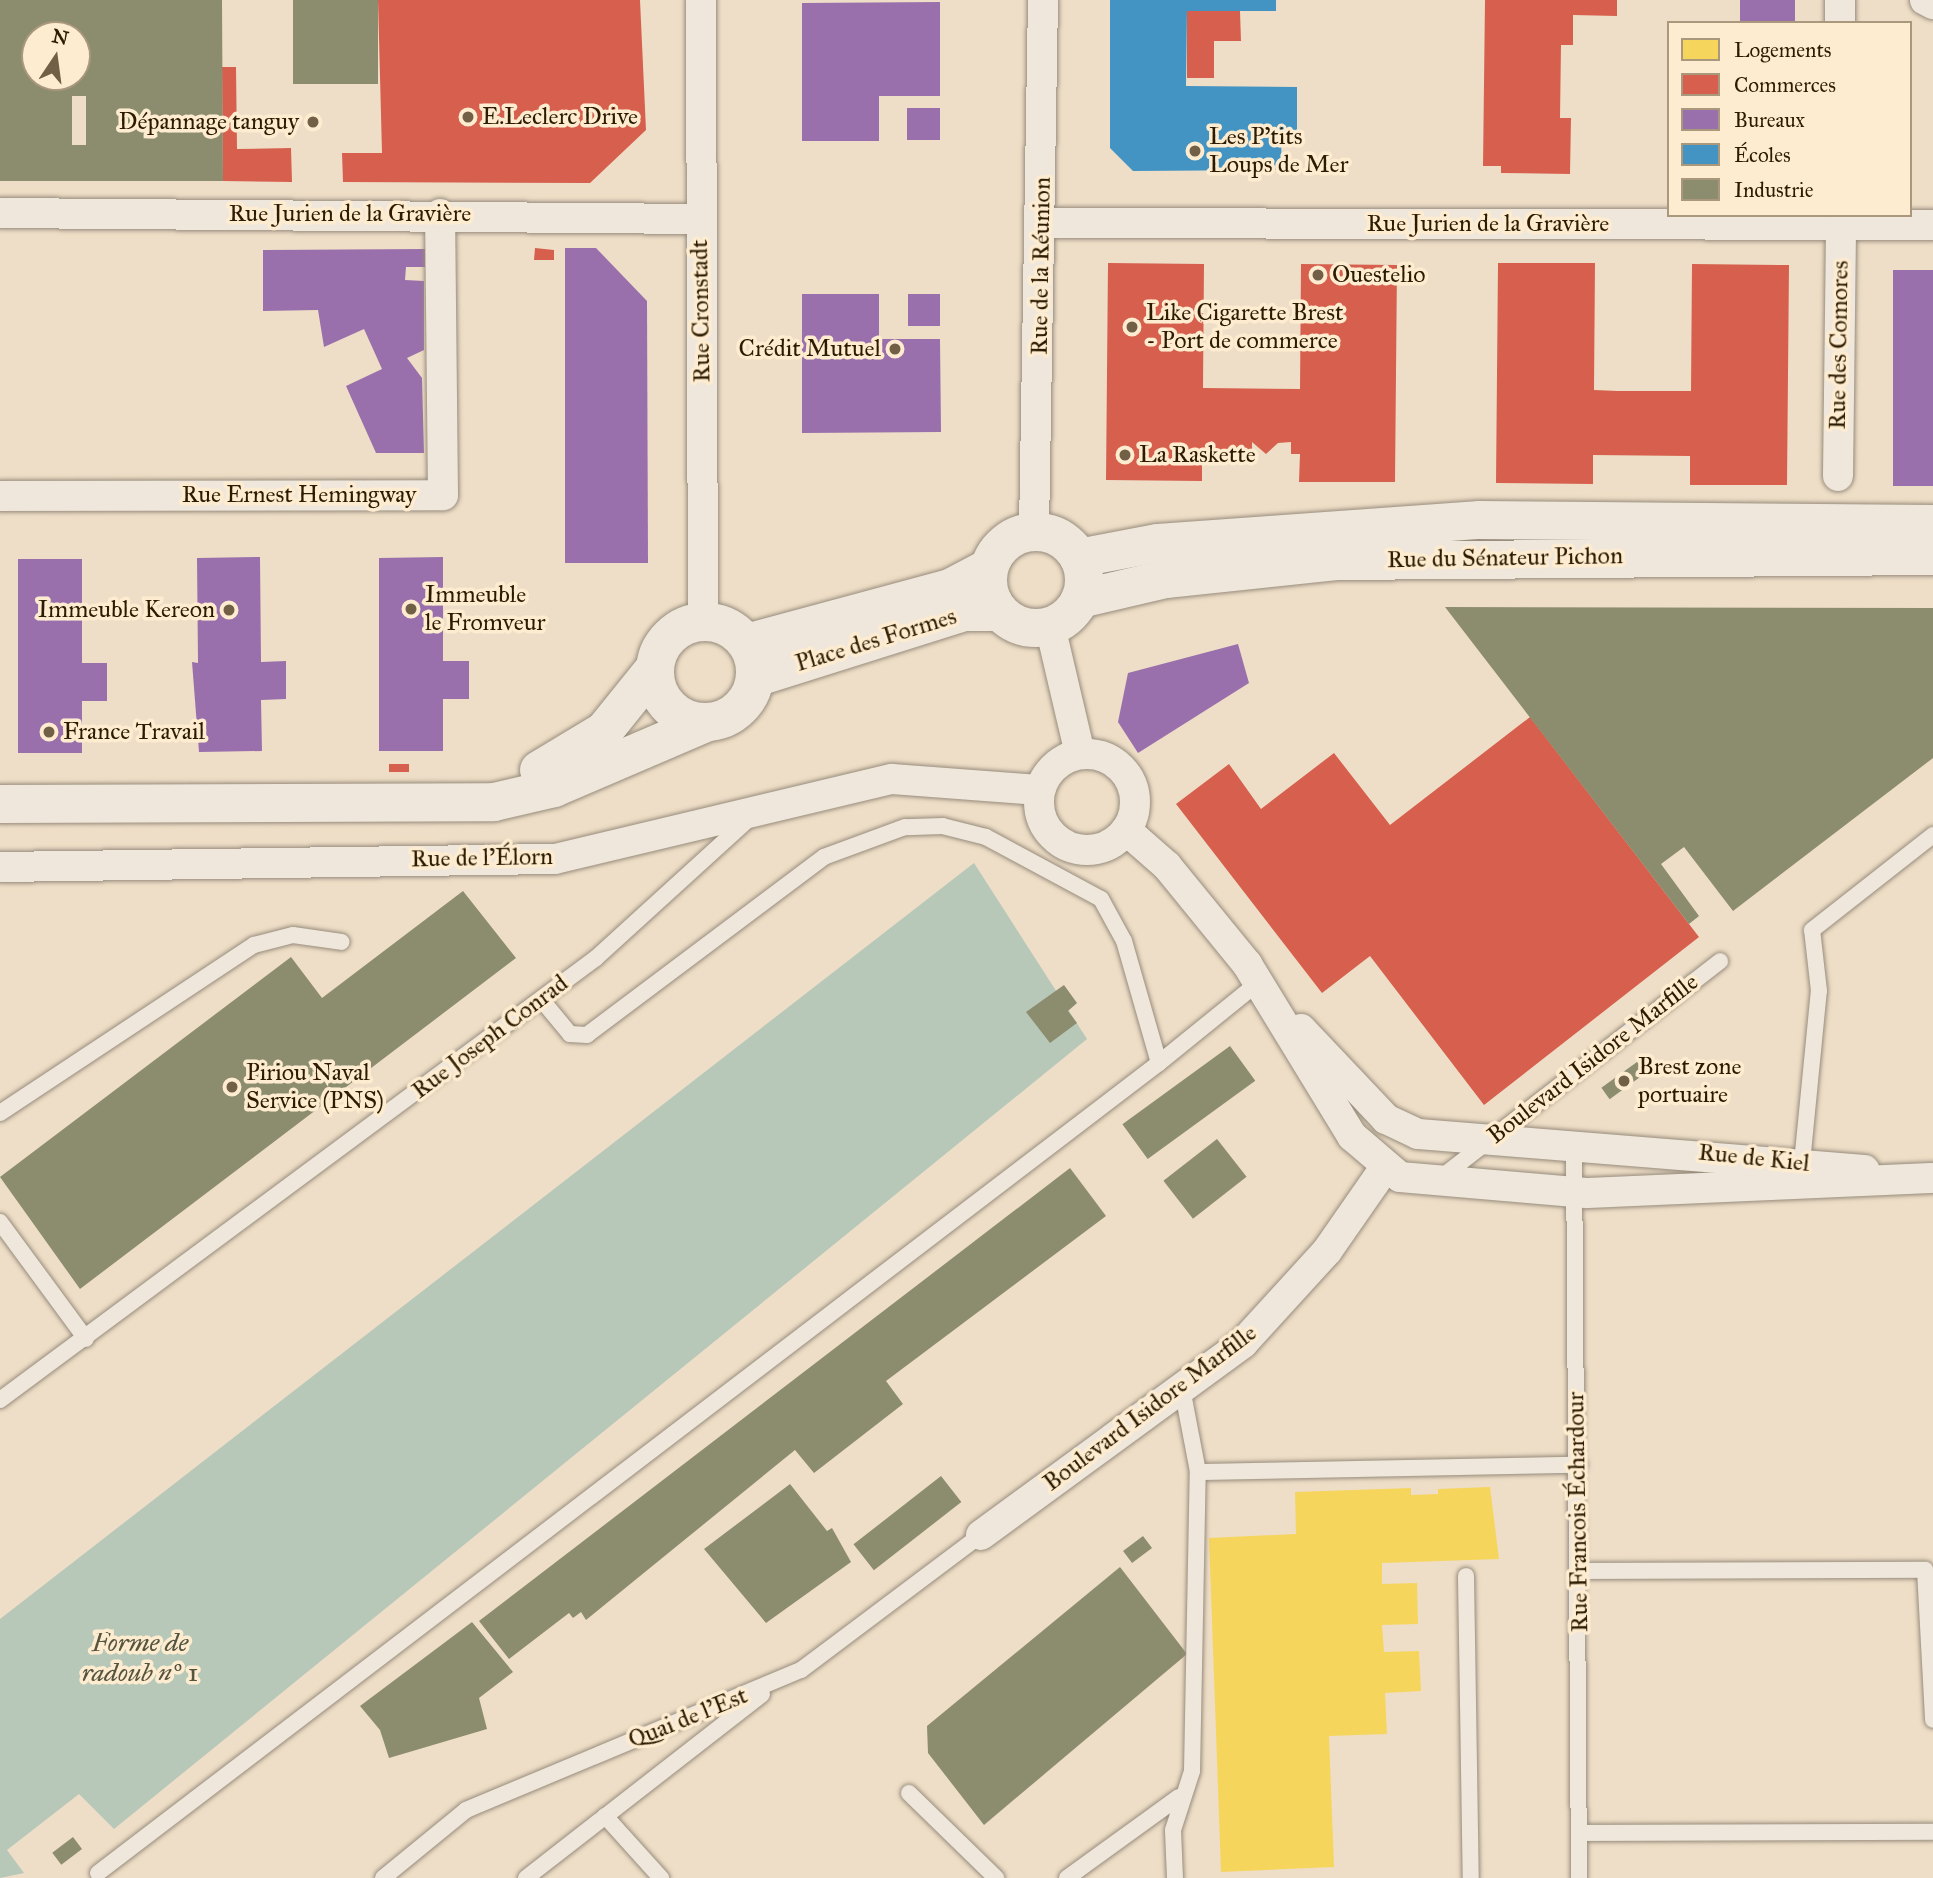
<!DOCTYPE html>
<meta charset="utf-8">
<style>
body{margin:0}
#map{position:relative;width:1933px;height:1878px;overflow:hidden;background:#eedec7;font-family:"IM FELL Great Primer",serif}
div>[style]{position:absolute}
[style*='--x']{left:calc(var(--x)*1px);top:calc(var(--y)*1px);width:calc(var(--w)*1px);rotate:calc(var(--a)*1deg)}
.water>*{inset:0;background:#b7c7b8}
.homes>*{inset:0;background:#f6d55c}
.shops>*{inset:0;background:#d6604d;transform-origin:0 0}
.offices>*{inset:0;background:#9970ab;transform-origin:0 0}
.schools>*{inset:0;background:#4393c3}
.industry>*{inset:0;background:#8c8c6e;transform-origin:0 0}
.roads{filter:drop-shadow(0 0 2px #978c7c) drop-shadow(0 0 2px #978c7c)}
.lane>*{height:16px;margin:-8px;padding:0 8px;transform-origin:8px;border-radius:8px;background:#efe7db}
.street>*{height:30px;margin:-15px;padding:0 15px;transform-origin:15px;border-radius:15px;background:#efe7db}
.street>.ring{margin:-15px;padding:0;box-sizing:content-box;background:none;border:30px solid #efe7db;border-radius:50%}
.secondary>*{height:38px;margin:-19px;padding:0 19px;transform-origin:19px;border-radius:19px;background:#efe7db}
.secondary>.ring{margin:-19px;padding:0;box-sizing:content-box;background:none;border:38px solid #efe7db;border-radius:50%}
.dots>*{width:19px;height:19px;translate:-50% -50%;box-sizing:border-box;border:4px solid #feecd0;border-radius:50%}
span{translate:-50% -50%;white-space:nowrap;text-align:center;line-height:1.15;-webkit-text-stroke:7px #feecd0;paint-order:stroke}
.poi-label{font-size:24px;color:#2d1b01}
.left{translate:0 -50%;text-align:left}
.right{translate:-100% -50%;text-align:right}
.street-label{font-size:24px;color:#2d1b01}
.water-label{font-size:26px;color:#55543f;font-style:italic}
.legend{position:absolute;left:1667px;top:21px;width:245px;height:196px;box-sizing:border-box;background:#feecd0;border:2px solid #aa987d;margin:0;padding:9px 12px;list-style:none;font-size:21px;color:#2d1b01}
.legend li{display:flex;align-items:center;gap:14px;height:35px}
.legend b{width:35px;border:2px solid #aa987d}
.north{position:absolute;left:21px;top:21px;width:70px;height:70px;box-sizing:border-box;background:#feecd0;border:2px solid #aa987d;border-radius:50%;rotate:13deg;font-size:19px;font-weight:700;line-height:28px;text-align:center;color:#2d1b01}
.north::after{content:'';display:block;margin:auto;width:24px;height:32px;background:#715f46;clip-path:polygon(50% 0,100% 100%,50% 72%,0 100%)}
</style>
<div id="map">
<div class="water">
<div style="clip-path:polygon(974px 863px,1087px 1039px,114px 1829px,79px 1794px,7px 1850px,24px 1873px,0 1878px,0 1619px)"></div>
</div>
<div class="homes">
<div style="clip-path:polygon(1490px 1487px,1499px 1559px,1382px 1563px,1382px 1584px,1417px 1583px,1418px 1624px,1382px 1625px,1384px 1652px,1419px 1651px,1421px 1691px,1385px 1693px,1387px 1734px,1329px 1736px,1334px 1867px,1221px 1872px,1209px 1538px,1296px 1534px,1295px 1492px,1411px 1488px,1411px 1495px,1438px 1494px,1438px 1489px)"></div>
</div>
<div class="shops">
<div style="clip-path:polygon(378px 0,640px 0,646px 130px,590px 183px,343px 182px,342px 153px,382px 153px)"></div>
<div style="clip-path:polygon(1485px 0,1617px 0,1617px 16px,1573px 15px,1573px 45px,1561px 45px,1560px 118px,1571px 118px,1570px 174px,1501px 173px,1501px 166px,1483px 166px)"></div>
<div style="clip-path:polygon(1187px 11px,1240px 11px,1241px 41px,1214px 41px,1214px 78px,1187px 78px)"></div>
<div style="clip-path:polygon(222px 67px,236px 67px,237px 149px,291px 148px,292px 182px,223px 181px)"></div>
<div style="clip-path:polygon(535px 248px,554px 250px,554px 260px,534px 260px)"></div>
<div style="clip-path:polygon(1108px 263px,1204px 264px,1203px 388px,1300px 389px,1301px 264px,1397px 265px,1395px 482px,1299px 482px,1300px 454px,1291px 454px,1291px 442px,1278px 443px,1266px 454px,1252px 442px,1252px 454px,1202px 453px,1202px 481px,1106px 480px)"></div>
<div style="clip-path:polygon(1498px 263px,1595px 263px,1594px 390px,1618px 391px,1691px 391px,1692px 264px,1789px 265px,1787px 485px,1690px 485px,1690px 456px,1593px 455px,1593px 484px,1496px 483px)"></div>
<div style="clip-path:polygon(1530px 717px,1699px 937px,1484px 1105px,1370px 956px,1322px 993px,1176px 804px,1229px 764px,1261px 809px,1334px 753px,1390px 825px)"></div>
<div style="left:409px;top:764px;width:8px;height:20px;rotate:90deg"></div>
</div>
<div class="offices">
<div style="left:1740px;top:0;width:55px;height:23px"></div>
<div style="clip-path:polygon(940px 2px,940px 96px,879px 96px,879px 141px,802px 141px,802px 3px)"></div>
<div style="left:907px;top:108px;width:33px;height:32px"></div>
<div style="clip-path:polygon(565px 248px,596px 248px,647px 301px,648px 563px,565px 563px)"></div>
<div style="clip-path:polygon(425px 249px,425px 267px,406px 267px,405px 280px,424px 281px,424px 350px,407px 358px,422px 378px,424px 453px,376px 453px,346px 386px,382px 369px,364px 329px,324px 347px,318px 310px,263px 311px,263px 250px)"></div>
<div style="left:1893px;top:270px;width:40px;height:216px"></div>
<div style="clip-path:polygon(802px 294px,879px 294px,879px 339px,940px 339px,941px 432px,802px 433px)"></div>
<div style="left:908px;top:294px;width:32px;height:32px"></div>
<div style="clip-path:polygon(260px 557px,261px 662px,286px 661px,286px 699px,261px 700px,262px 751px,199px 752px,192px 662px,198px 663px,197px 558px)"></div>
<div style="clip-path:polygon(443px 557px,443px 661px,469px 661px,469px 699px,443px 699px,443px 751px,379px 751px,379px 558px)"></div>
<div style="clip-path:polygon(18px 559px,82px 559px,82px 663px,107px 663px,107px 701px,82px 701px,82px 753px,18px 753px)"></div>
<div style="clip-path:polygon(1238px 644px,1249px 683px,1138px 753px,1118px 722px,1128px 673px)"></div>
</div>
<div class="schools">
<div style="clip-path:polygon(1110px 0,1276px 0,1276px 11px,1187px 11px,1186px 86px,1297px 87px,1297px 140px,1281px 140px,1282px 170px,1133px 171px,1110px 148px)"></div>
</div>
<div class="industry">
<div style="clip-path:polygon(evenodd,0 0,222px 0,223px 181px,0 181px,0 0,35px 35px,77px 35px,77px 77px,35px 77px,35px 35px,0 0,72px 96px,86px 96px,86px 145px,72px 145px,72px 96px)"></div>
<div style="left:293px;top:0;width:85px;height:84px"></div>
<div style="clip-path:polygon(1445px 607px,1933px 608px,1933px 758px,1733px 911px,1684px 847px,1661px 864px,1699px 916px,1689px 924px)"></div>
<div style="clip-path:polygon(463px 891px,516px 958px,80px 1289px,0 1177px,291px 957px,322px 998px)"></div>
<div style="clip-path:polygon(1064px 985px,1077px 1003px,1068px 1011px,1077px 1023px,1050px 1043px,1026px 1012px)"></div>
<div style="left:1230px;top:1046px;width:43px;height:133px;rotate:54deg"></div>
<div style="left:1637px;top:1062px;width:14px;height:44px;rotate:54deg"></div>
<div style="left:1217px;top:1139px;width:48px;height:68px;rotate:52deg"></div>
<div style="clip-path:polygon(1070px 1168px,1106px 1216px,886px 1381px,903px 1404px,814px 1473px,795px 1450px,586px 1620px,581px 1612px,573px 1618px,569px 1613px,509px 1659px,479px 1621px)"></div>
<div style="left:941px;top:1476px;width:33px;height:111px;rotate:52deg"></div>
<div style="clip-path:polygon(790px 1484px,827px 1531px,832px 1528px,851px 1562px,766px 1623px,704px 1549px)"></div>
<div style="left:1143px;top:1536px;width:15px;height:25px;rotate:53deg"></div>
<div style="clip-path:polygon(1120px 1567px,1187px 1654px,984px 1825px,928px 1753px,927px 1726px)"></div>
<div style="clip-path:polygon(472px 1622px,513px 1672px,479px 1698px,487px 1729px,389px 1758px,380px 1730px,360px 1706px)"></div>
<div style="left:73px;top:1837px;width:15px;height:26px;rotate:53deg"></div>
</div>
<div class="roads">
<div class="lane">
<div style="--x:1159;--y:1063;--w:129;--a:-39"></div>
<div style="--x:0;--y:1113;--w:305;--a:-33.5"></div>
<div style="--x:254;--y:945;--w:40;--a:-14.4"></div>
<div style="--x:293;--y:935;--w:49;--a:8.1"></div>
<div style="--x:1574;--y:1146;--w:732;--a:89.61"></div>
<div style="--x:1802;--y:1163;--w:173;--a:-84.4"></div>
<div style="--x:1819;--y:991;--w:61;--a:-96.5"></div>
<div style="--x:1812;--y:930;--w:154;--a:-38.1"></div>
<div style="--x:1438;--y:1180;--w:357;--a:-37.8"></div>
<div style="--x:0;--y:1222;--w:145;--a:53.7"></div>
<div style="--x:1182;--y:1388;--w:86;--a:79.2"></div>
<div style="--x:1198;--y:1472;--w:381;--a:-1.1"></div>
<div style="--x:0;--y:1400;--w:742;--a:-36.56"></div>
<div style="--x:596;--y:958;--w:208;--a:-42.3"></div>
<div style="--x:1579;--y:1571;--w:346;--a:-0.2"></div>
<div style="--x:1925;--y:1570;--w:150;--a:86.9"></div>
<div style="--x:1466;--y:1576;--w:302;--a:89.1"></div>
<div style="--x:909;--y:1793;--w:122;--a:44.3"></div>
<div style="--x:605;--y:1816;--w:84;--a:47.9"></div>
<div style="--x:1579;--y:1833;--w:354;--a:-0.2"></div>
<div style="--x:98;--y:1873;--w:1335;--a:-37.36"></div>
<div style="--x:1159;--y:1063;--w:127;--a:-106"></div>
<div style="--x:1124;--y:941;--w:48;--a:-118.7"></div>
<div style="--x:1101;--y:899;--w:131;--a:-151.7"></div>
<div style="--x:986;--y:837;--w:44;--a:-165.7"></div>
<div style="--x:943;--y:826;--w:38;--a:178"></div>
<div style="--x:905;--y:827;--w:86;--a:159.7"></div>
<div style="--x:824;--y:857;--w:296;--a:143.1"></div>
<div style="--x:587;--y:1035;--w:17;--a:-177"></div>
<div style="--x:570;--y:1034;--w:45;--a:-129.6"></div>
<div style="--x:383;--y:1878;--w:107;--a:-39.3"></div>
<div style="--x:466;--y:1810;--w:363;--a:-22.7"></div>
<div style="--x:801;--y:1670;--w:225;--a:-36.9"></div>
<div style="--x:526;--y:1878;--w:299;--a:-37.9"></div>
<div style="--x:1067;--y:1878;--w:138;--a:-35.9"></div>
<div style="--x:1175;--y:1878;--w:48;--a:-92.4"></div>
<div style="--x:1173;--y:1830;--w:62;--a:-72.1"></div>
<div style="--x:1192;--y:1771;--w:299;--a:-88.9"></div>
</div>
<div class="street">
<div style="--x:701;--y:0;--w:622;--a:89.82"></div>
<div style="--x:1840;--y:0;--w:23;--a:90"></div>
<div style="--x:1925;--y:0;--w:9;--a:27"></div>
<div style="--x:0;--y:213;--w:700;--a:0.49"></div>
<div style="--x:1043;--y:223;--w:890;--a:0.13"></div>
<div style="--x:1838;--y:476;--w:261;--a:-89.3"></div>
<div style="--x:0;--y:496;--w:443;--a:-0.1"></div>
<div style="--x:443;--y:495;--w:281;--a:-90.6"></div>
<div style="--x:1034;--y:531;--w:531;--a:-89.03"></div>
<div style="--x:1050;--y:626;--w:131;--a:76.8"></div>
<div class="ring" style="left:1039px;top:754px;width:66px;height:66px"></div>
<div style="--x:1126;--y:830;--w:55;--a:41.3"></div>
<div style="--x:1167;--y:866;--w:127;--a:50.8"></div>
<div style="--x:1247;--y:964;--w:202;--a:58.6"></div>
<div style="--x:1352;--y:1136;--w:63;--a:40.5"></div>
<div style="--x:1400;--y:1177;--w:187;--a:4.9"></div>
<div style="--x:1586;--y:1193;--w:347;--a:-2.5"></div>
<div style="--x:0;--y:867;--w:555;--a:-0.83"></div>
<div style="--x:555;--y:859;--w:346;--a:-13.4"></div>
<div style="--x:892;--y:779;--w:147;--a:4.3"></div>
<div style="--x:1301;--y:1029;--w:124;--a:46.6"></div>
<div style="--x:1386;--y:1119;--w:35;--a:25"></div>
<div style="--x:1418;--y:1134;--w:448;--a:4.6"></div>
<div style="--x:981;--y:1535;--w:325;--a:-36.2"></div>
<div style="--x:1243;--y:1343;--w:125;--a:-47.6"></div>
<div style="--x:1327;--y:1251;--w:100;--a:-55.2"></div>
</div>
<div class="secondary">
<div class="ring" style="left:988px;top:532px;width:58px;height:58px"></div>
<div style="--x:1079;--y:558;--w:80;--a:-10.8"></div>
<div style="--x:1158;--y:543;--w:323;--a:-4.1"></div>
<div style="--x:1480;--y:520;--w:453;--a:0.5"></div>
<div style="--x:1080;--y:599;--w:88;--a:-13.1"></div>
<div style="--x:1166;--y:579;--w:171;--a:-6"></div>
<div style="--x:1336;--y:561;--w:597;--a:-0.48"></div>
<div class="ring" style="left:655px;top:622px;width:62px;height:62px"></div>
<div style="--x:746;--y:643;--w:211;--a:-15.1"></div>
<div style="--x:950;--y:588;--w:43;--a:-27.8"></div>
<div style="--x:755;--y:678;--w:219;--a:-17.5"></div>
<div style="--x:964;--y:612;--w:35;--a:0"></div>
<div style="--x:539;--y:770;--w:76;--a:-31"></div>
<div style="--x:604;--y:731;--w:80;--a:-51.1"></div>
<div style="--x:0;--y:804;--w:494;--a:-0.2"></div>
<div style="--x:494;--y:802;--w:62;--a:-13.1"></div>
<div style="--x:554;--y:788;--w:165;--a:-23.2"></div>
</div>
</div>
<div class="dots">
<div style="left:468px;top:117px;background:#715f46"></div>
<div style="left:313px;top:122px;background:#715f46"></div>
<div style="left:1195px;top:151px;background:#715f46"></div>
<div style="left:1318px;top:275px;background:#715f46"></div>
<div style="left:1132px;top:327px;background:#715f46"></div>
<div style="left:895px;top:349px;background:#715f46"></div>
<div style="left:1125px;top:455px;background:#715f46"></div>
<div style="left:411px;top:609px;background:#715f46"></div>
<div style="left:229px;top:610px;background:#715f46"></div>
<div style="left:49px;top:732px;background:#715f46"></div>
<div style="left:1624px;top:1081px;background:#715f46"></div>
<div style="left:232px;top:1087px;background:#715f46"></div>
</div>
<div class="poi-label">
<span class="left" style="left:482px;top:117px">E.Leclerc Drive</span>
<span class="right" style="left:299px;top:122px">Dépannage tanguy</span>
<span class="left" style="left:1209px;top:151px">Les P'tits<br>Loups de Mer</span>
<span class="left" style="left:1332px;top:275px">Ouestelio</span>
<span class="left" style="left:1146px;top:327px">Like Cigarette Brest<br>- Port de commerce</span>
<span class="right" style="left:881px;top:349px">Crédit Mutuel</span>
<span class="left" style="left:1139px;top:455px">La Raskette</span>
<span class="left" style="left:425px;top:609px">Immeuble<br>le Fromveur</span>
<span class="right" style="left:215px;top:610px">Immeuble Kereon</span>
<span class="left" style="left:63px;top:732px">France Travail</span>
<span class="left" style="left:1638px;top:1081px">Brest zone<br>portuaire</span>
<span class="left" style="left:246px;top:1087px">Piriou Naval<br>Service (PNS)</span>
</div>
<div class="street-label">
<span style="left:350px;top:214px">Rue Jurien de la Gravière</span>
<span style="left:1488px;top:224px">Rue Jurien de la Gravière</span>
<span style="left:1041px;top:266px;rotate:-89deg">Rue de la Réunion</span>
<span style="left:701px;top:311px;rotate:-91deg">Rue Cronstadt</span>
<span style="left:1839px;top:345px;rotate:-89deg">Rue des Comores</span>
<span style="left:299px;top:495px">Rue Ernest Hemingway</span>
<span style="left:1505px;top:558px;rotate:-1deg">Rue du Sénateur Pichon</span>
<span style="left:876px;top:640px;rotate:-17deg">Place des Formes</span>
<span style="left:482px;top:858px;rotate:-1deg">Rue de l'Élorn</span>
<span style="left:490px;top:1037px;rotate:-37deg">Rue Joseph Conrad</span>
<span style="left:1593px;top:1059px;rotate:-38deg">Boulevard Isidore Marfille</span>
<span style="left:1754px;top:1158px;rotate:6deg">Rue de Kiel</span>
<span style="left:1150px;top:1408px;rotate:-37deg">Boulevard Isidore Marfille</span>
<span style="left:1578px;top:1512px;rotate:-91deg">Rue Francois Échardour</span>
<span style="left:688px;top:1718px;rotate:-22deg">Quai de l'Est</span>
</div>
<div class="water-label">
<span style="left:140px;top:1658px">Forme de<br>radoub nº 1</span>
</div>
<ul class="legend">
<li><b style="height:19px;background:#f6d55c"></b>Logements</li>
<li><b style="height:19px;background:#d6604d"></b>Commerces</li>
<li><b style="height:19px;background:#9970ab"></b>Bureaux</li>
<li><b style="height:19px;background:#4393c3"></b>Écoles</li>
<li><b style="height:19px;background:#8c8c6e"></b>Industrie</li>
</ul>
<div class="north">N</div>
</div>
